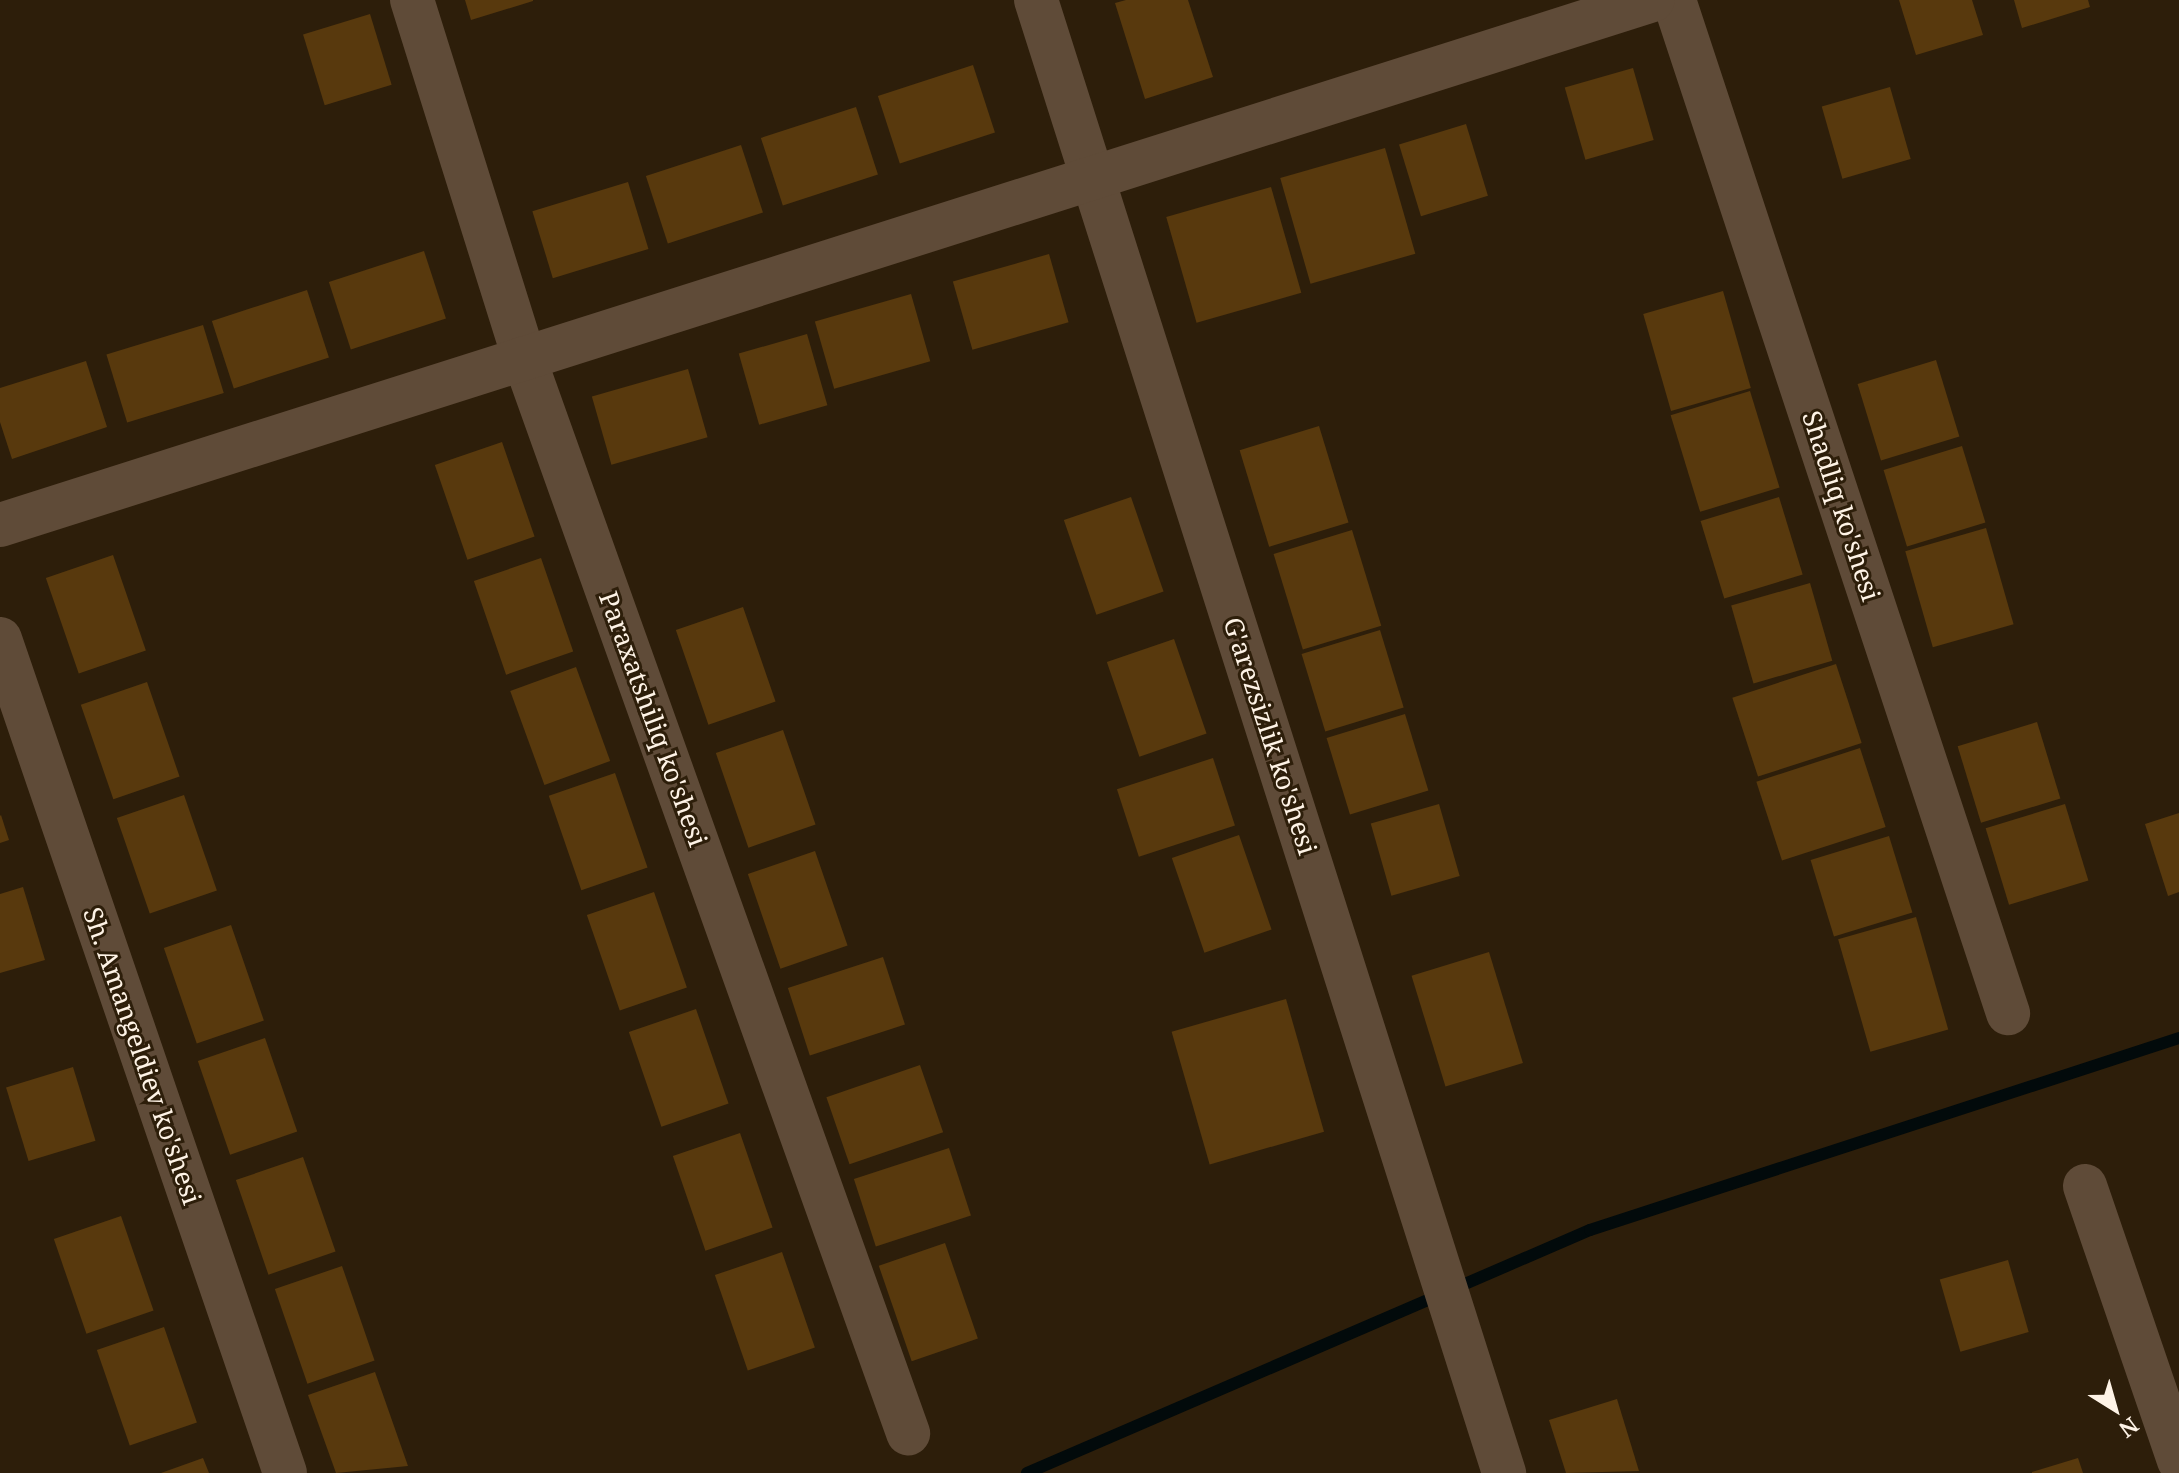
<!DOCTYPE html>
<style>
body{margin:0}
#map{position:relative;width:2179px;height:1473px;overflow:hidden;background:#2d1e0a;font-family:"Noto Serif",serif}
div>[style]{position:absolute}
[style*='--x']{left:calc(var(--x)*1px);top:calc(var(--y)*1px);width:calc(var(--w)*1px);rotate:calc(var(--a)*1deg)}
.stream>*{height:12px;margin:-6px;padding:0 6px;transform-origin:6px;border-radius:6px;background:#020a0b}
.building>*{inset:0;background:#58390d;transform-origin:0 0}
.minor>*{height:44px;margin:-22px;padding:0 22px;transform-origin:22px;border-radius:22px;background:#5f4b38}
span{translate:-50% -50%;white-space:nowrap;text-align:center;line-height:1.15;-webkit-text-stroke:6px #2d1e0a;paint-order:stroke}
.street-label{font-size:26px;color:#fef3e6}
.north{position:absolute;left:2075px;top:1369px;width:80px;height:80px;-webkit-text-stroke:6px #2d1e0a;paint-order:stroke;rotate:143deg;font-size:22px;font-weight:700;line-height:32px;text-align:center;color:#fef3e6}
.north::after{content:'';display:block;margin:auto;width:28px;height:36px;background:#fef3e6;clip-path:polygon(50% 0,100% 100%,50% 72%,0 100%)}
</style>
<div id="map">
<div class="stream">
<div style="--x:1027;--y:1473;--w:613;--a:-23.35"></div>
<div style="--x:1590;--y:1230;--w:620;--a:-18.05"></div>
</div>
<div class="building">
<div style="clip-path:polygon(465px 0,533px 0,533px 1px,471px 20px)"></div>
<div style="clip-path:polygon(1126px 0,1188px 0,1213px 77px,1145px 99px,1115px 3px)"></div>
<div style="clip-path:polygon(1899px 0,1972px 0,1983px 35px,1916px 55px)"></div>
<div style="clip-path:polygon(2014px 0,2088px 0,2090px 7px,2022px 28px)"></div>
<div style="left:370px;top:14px;width:74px;height:70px;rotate:73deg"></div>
<div style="left:973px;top:65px;width:71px;height:100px;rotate:72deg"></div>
<div style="left:1633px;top:68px;width:75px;height:71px;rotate:74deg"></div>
<div style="left:1890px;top:87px;width:75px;height:71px;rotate:74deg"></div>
<div style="left:856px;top:107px;width:71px;height:100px;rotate:72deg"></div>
<div style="left:1466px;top:124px;width:75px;height:70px;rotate:73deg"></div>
<div style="left:741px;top:145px;width:71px;height:100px;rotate:72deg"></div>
<div style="left:1385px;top:148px;width:110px;height:109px;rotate:74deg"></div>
<div style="left:628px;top:182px;width:70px;height:100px;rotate:73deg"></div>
<div style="left:1271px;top:187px;width:110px;height:109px;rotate:74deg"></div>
<div style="left:424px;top:251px;width:71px;height:100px;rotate:72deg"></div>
<div style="left:1049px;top:254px;width:71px;height:100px;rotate:74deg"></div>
<div style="left:307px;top:290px;width:71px;height:100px;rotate:72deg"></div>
<div style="left:1723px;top:291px;width:101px;height:83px;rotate:74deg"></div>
<div style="left:911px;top:294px;width:70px;height:100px;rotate:74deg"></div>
<div style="left:203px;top:325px;width:71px;height:101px;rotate:73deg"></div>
<div style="left:807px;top:334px;width:74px;height:71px;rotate:74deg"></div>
<div style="left:1936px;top:360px;width:80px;height:82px;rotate:73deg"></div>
<div style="clip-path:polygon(86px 361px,107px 427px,12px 459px,0 422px,0 388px)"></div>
<div style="left:688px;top:369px;width:71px;height:100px;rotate:74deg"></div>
<div style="left:1750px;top:391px;width:101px;height:83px;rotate:73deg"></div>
<div style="left:1319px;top:426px;width:101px;height:83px;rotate:73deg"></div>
<div style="left:502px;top:442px;width:100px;height:71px;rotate:71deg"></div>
<div style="left:1962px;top:446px;width:80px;height:82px;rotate:73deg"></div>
<div style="left:1131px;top:497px;width:100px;height:71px;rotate:71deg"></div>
<div style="left:1779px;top:497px;width:81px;height:82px;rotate:73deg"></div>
<div style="left:1986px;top:528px;width:100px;height:84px;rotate:74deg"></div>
<div style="left:1352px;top:530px;width:100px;height:82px;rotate:73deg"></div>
<div style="left:113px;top:555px;width:101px;height:71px;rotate:71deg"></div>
<div style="left:541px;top:558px;width:99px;height:71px;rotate:71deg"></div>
<div style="left:1810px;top:583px;width:81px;height:82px;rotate:74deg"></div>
<div style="left:743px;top:607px;width:100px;height:71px;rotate:71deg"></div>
<div style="left:1380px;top:630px;width:81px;height:82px;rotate:73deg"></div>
<div style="left:1174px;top:639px;width:100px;height:71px;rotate:71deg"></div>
<div style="left:1836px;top:664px;width:83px;height:109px;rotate:72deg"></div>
<div style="left:576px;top:667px;width:100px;height:70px;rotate:70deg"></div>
<div style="left:147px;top:682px;width:100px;height:70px;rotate:71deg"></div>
<div style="left:1405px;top:714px;width:80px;height:82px;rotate:73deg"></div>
<div style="left:2037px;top:722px;width:80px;height:83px;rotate:73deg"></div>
<div style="left:783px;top:730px;width:100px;height:71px;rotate:71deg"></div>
<div style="left:1860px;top:748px;width:83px;height:109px;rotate:72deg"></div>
<div style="left:1213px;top:758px;width:71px;height:101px;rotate:72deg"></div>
<div style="left:615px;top:773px;width:100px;height:70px;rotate:71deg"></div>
<div style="left:184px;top:795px;width:101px;height:71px;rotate:71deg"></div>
<div style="left:1439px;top:804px;width:75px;height:71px;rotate:74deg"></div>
<div style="left:2065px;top:804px;width:80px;height:83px;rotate:73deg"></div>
<div style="clip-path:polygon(2179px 813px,2179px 892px,2168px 896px,2145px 824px)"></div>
<div style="clip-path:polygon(1px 815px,9px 840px,0 843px,0 816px)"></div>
<div style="left:1239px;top:835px;width:100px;height:71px;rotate:71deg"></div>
<div style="left:1889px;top:836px;width:80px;height:82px;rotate:73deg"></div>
<div style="left:815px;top:851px;width:100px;height:71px;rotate:71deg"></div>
<div style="clip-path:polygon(23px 887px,45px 960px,0 973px,0 894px)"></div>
<div style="left:654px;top:892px;width:101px;height:71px;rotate:71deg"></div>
<div style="left:1916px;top:917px;width:117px;height:81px;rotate:74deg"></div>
<div style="left:231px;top:925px;width:101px;height:71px;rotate:71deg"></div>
<div style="left:1489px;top:952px;width:116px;height:81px;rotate:73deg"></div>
<div style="left:883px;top:957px;width:71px;height:100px;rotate:72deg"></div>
<div style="left:1286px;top:999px;width:138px;height:119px;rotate:74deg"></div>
<div style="left:696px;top:1009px;width:100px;height:71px;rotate:71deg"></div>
<div style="left:265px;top:1038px;width:99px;height:71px;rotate:71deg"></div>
<div style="left:920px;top:1065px;width:71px;height:99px;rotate:71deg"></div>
<div style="left:73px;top:1067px;width:77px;height:70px;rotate:73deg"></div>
<div style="left:740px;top:1133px;width:100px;height:71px;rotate:71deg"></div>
<div style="left:949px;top:1148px;width:71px;height:100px;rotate:72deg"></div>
<div style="left:303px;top:1157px;width:100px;height:71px;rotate:71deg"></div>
<div style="left:121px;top:1216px;width:100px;height:71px;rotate:71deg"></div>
<div style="left:945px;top:1243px;width:101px;height:70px;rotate:71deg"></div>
<div style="left:782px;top:1252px;width:101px;height:71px;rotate:71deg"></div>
<div style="left:2008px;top:1260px;width:75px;height:71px;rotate:74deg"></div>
<div style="left:342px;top:1266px;width:100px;height:71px;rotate:71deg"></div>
<div style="left:164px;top:1327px;width:101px;height:71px;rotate:71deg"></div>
<div style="clip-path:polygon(375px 1372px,408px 1466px,336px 1473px,308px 1395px)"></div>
<div style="clip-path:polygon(1617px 1399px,1639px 1471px,1566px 1473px,1549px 1420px)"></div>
<div style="clip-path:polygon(203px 1458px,209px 1473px,161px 1473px)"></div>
<div style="clip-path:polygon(2078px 1458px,2083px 1473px,2032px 1473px,2032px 1472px)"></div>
</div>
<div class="minor">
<div style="--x:412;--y:0;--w:375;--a:72.6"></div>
<div style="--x:524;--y:358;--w:1142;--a:70.34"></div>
<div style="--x:1036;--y:0;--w:1546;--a:72.37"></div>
<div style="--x:1674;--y:0;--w:1067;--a:71.75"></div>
<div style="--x:0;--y:525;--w:1734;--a:-17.62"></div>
<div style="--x:0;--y:639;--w:881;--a:71.13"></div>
<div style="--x:2085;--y:1186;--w:290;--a:71.1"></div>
</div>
<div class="street-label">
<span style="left:1841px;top:506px;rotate:72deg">Shadliq ko'shesi</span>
<span style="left:653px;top:719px;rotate:70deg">Paraxatshiliq ko'shesi</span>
<span style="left:1270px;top:736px;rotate:72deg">G'arezsizlik ko'shesi</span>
<span style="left:142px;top:1056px;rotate:71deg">Sh. Amangeldiev ko'shesi</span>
</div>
<div class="north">N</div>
</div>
